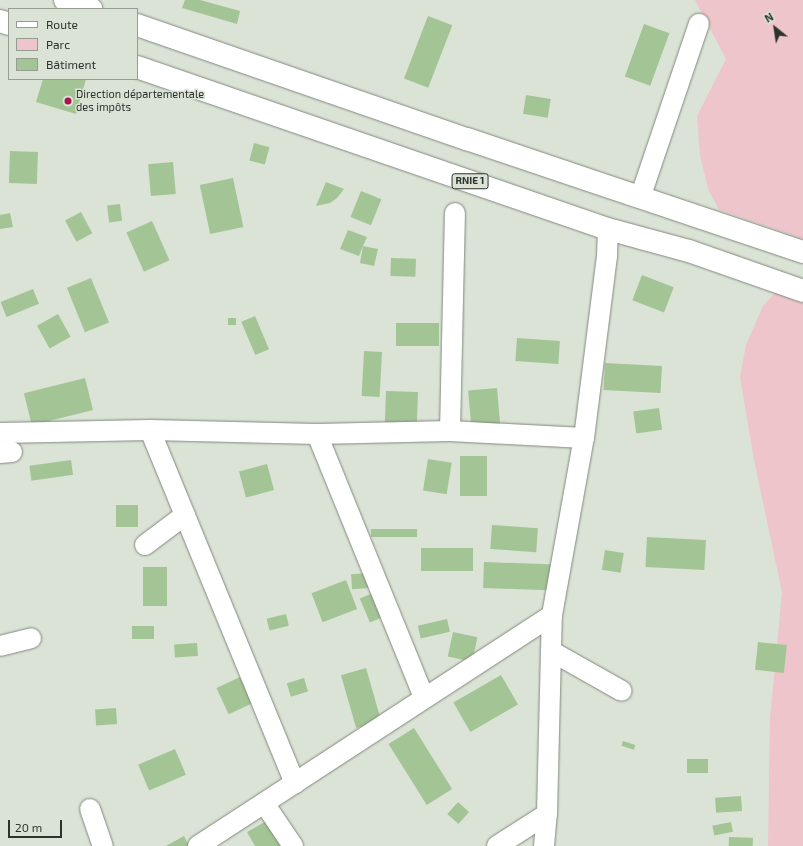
<!DOCTYPE html>
<meta charset="utf-8">
<style>
body{margin:0}
#map{position:relative;width:803px;height:846px;overflow:hidden;background:#dae3d6;font-family:"Exo 2",sans-serif}
div>[style]{position:absolute}
[style*='--x']{left:calc(var(--x)*1px);top:calc(var(--y)*1px);width:calc(var(--w)*1px);rotate:calc(var(--a)*1deg)}
.green>*{inset:0;background:#edc5cb}
.building>*{inset:0;background:#a3c596;transform-origin:0 0}
.roads{filter:drop-shadow(0 0 1px #80897d) drop-shadow(0 0 1px #80897d)}
.minor>*{height:20px;margin:-10px;padding:0 10px;transform-origin:10px;border-radius:10px;background:#fff}
.highway>*{height:22px;margin:-11px;padding:0 11px;transform-origin:11px;border-radius:11px;background:#fff}
.dots>*{width:11px;height:11px;translate:-50% -50%;box-sizing:border-box;border:2px solid #dae3d6;border-radius:50%}
span{translate:-50% -50%;white-space:nowrap;text-align:center;line-height:1.15;-webkit-text-stroke:3px #dae3d6;paint-order:stroke}
.shield-label span{padding:1px 3px;background:#dae3d6;border:1px solid;border-radius:3px;-webkit-text-stroke-width:0}
.shield-label{font-size:10px;color:#2e322d;font-weight:700}
.poi-label{font-size:11px;color:#2e322d}
.left{translate:0 -50%;text-align:left}
.legend{position:absolute;left:8px;top:8px;width:130px;height:72px;box-sizing:border-box;background:#dae3d6;border:1px solid #959c92;margin:0;padding:5px 7px;list-style:none;font-size:12px;color:#2e322d}
.legend li{display:flex;align-items:center;gap:8px;height:20px}
.legend b{width:20px;border:1px solid #959c92}
.north{position:absolute;left:755px;top:8px;width:40px;height:40px;-webkit-text-stroke:3px #dae3d6;paint-order:stroke;rotate:330deg;font-size:11px;font-weight:700;line-height:16px;text-align:center;color:#2e322d}
.north::after{content:'';display:block;margin:auto;width:14px;height:18px;background:#2e322d;clip-path:polygon(50% 0,100% 100%,50% 72%,0 100%)}
.scale{position:absolute;left:8px;top:820px;width:54px;height:18px;box-sizing:border-box;border:2px solid #2e322d;border-top:0;padding-left:5px;font-size:12px;line-height:14px;white-space:nowrap;color:#2e322d;-webkit-text-stroke:3px #dae3d6;paint-order:stroke}
</style>
<div id="map">
<div class="green">
<div style="clip-path:polygon(695px 0,803px 0,803px 239px,719px 210px,708px 189px,700px 155px,697px 116px,726px 59px)"></div>
<div style="clip-path:polygon(785px 282px,803px 288px,803px 846px,768px 846px,770px 718px,782px 592px,754px 460px,740px 377px,746px 345px,763px 306px)"></div>
</div>
<div class="building">
<div style="clip-path:polygon(185px 0,200px 0,240px 11px,237px 24px,182px 8px)"></div>
<div style="left:428px;top:16px;width:26px;height:67px;rotate:21deg"></div>
<div style="left:644px;top:24px;width:27px;height:56px;rotate:20deg"></div>
<div style="clip-path:polygon(43px 79px,86px 79px,76px 114px,36px 102px)"></div>
<div style="left:526px;top:95px;width:25px;height:19px;rotate:9deg"></div>
<div style="left:254px;top:143px;width:16px;height:18px;rotate:15deg"></div>
<div style="left:10px;top:151px;width:28px;height:32px;rotate:2deg"></div>
<div style="left:173px;top:162px;width:32px;height:25px;rotate:85deg"></div>
<div style="left:233px;top:178px;width:50px;height:34px;rotate:78deg"></div>
<div style="clip-path:polygon(326px 182px,344px 189px,337px 198px,330px 203px,316px 206px)"></div>
<div style="left:361px;top:191px;width:22px;height:28px;rotate:22deg"></div>
<div style="left:120px;top:204px;width:17px;height:13px;rotate:83deg"></div>
<div style="left:81px;top:212px;width:24px;height:18px;rotate:62deg"></div>
<div style="clip-path:polygon(10px 213px,13px 227px,0 229px,0 215px)"></div>
<div style="left:152px;top:221px;width:43px;height:28px;rotate:66deg"></div>
<div style="clip-path:polygon(348px 230px,367px 237px,363px 246px,378px 249px,374px 266px,360px 263px,363px 246px,359px 256px,340px 249px)"></div>
<div style="left:391px;top:258px;width:25px;height:18px;rotate:2deg"></div>
<div style="left:642px;top:275px;width:34px;height:27px;rotate:21deg"></div>
<div style="left:91px;top:278px;width:48px;height:26px;rotate:68deg"></div>
<div style="left:33px;top:289px;width:16px;height:35px;rotate:68deg"></div>
<div style="left:58px;top:314px;width:26px;height:24px;rotate:61deg"></div>
<div style="left:255px;top:316px;width:36px;height:15px;rotate:67deg"></div>
<div style="left:228px;top:318px;width:8px;height:7px"></div>
<div style="left:439px;top:323px;width:23px;height:43px;rotate:90deg"></div>
<div style="left:517px;top:338px;width:43px;height:23px;rotate:4deg"></div>
<div style="left:364px;top:351px;width:18px;height:45px;rotate:3deg"></div>
<div style="left:605px;top:363px;width:57px;height:27px;rotate:3deg"></div>
<div style="left:85px;top:378px;width:33px;height:63px;rotate:76deg"></div>
<div style="left:497px;top:388px;width:44px;height:29px;rotate:85deg"></div>
<div style="left:386px;top:391px;width:32px;height:33px;rotate:2deg"></div>
<div style="left:659px;top:408px;width:22px;height:26px;rotate:82deg"></div>
<div style="left:460px;top:456px;width:27px;height:40px"></div>
<div style="left:428px;top:459px;width:24px;height:32px;rotate:9deg"></div>
<div style="left:71px;top:460px;width:15px;height:42px;rotate:82deg"></div>
<div style="left:267px;top:464px;width:27px;height:29px;rotate:75deg"></div>
<div style="left:116px;top:505px;width:22px;height:22px"></div>
<div style="left:492px;top:525px;width:46px;height:24px;rotate:4deg"></div>
<div style="left:417px;top:529px;width:8px;height:46px;rotate:90deg"></div>
<div style="left:647px;top:537px;width:59px;height:30px;rotate:3deg"></div>
<div style="left:421px;top:548px;width:52px;height:23px"></div>
<div style="left:605px;top:550px;width:19px;height:20px;rotate:9deg"></div>
<div style="left:484px;top:562px;width:72px;height:26px;rotate:2deg"></div>
<div style="left:143px;top:567px;width:24px;height:39px"></div>
<div style="left:368px;top:573px;width:15px;height:17px;rotate:86deg"></div>
<div style="left:346px;top:580px;width:31px;height:37px;rotate:69deg"></div>
<div style="left:380px;top:590px;width:26px;height:22px;rotate:67deg"></div>
<div style="left:286px;top:614px;width:12px;height:20px;rotate:76deg"></div>
<div style="left:447px;top:619px;width:13px;height:30px;rotate:77deg"></div>
<div style="left:132px;top:626px;width:22px;height:13px"></div>
<div style="left:453px;top:632px;width:25px;height:25px;rotate:12deg"></div>
<div style="left:758px;top:642px;width:29px;height:28px;rotate:6deg"></div>
<div style="left:197px;top:643px;width:13px;height:23px;rotate:86deg"></div>
<div style="left:366px;top:668px;width:55px;height:26px;rotate:74deg"></div>
<div style="left:501px;top:675px;width:34px;height:55px;rotate:60deg"></div>
<div style="left:240px;top:677px;width:29px;height:26px;rotate:65deg"></div>
<div style="left:304px;top:678px;width:14px;height:18px;rotate:73deg"></div>
<div style="left:116px;top:708px;width:16px;height:21px;rotate:86deg"></div>
<div style="left:414px;top:728px;width:72px;height:30px;rotate:58deg"></div>
<div style="left:623px;top:741px;width:13px;height:5px;rotate:18deg"></div>
<div style="left:175px;top:749px;width:28px;height:40px;rotate:67deg"></div>
<div style="left:687px;top:759px;width:21px;height:14px"></div>
<div style="left:741px;top:796px;width:15px;height:26px;rotate:86deg"></div>
<div style="left:458px;top:802px;width:15px;height:16px;rotate:42deg"></div>
<div style="clip-path:polygon(272px 818px,287px 846px,255px 846px,247px 832px)"></div>
<div style="left:731px;top:822px;width:10px;height:19px;rotate:79deg"></div>
<div style="clip-path:polygon(184px 836px,189px 846px,166px 846px)"></div>
<div style="left:729px;top:837px;width:24px;height:9px;rotate:2deg"></div>
</div>
<div class="roads">
<div class="minor">
<div style="--x:640;--y:198;--w:184;--a:-71.3"></div>
<div style="--x:150;--y:430;--w:382;--a:67.7"></div>
<div style="--x:450;--y:431;--w:218;--a:-88.7"></div>
<div style="--x:0;--y:433;--w:150;--a:-1.1"></div>
<div style="--x:150;--y:430;--w:167;--a:1.4"></div>
<div style="--x:317;--y:434;--w:133;--a:-1.3"></div>
<div style="--x:450;--y:431;--w:134;--a:3"></div>
<div style="--x:317;--y:434;--w:285;--a:67.9"></div>
<div style="--x:0;--y:453;--w:12;--a:-5"></div>
<div style="--x:145;--y:545;--w:50;--a:-36.9"></div>
<div style="--x:0;--y:646;--w:32;--a:-14"></div>
<div style="--x:551;--y:651;--w:81;--a:29.4"></div>
<div style="--x:264;--y:803;--w:52;--a:56"></div>
<div style="--x:90;--y:809;--w:39;--a:71"></div>
<div style="--x:198;--y:846;--w:423;--a:-33.1"></div>
<div style="--x:497;--y:846;--w:59;--a:-32.6"></div>
<div style="--x:544;--y:846;--w:32;--a:-85"></div>
<div style="--x:547;--y:814;--w:199;--a:-88.6"></div>
<div style="--x:552;--y:615;--w:180;--a:-79.8"></div>
<div style="--x:584;--y:438;--w:183;--a:-82.8"></div>
<div style="--x:607;--y:256;--w:27;--a:-88"></div>
</div>
<div class="highway">
<div style="--x:65;--y:0;--w:28;--a:19"></div>
<div style="--x:0;--y:21;--w:9;--a:18"></div>
<div style="--x:137;--y:25;--w:349;--a:19.1"></div>
<div style="--x:467;--y:139;--w:354;--a:18.6"></div>
<div style="--x:137;--y:67;--w:498;--a:19"></div>
<div style="--x:608;--y:229;--w:84;--a:15.2"></div>
<div style="--x:689;--y:251;--w:121;--a:19.3"></div>
</div>
</div>
<div class="dots">
<div style="left:68px;top:101px;background:#a9154b"></div>
</div>
<div class="shield-label">
<span style="left:470px;top:181px">RNIE 1</span>
</div>
<div class="poi-label">
<span class="left" style="left:76px;top:101px">Direction départementale<br>des impôts</span>
</div>
<ul class="legend">
<li><b style="height:5px;background:#fff"></b>Route</li>
<li><b style="height:11px;background:#edc5cb"></b>Parc</li>
<li><b style="height:11px;background:#a3c596"></b>Bâtiment</li>
</ul>
<div class="north">N</div>
<div class="scale">20 m</div>
</div>
